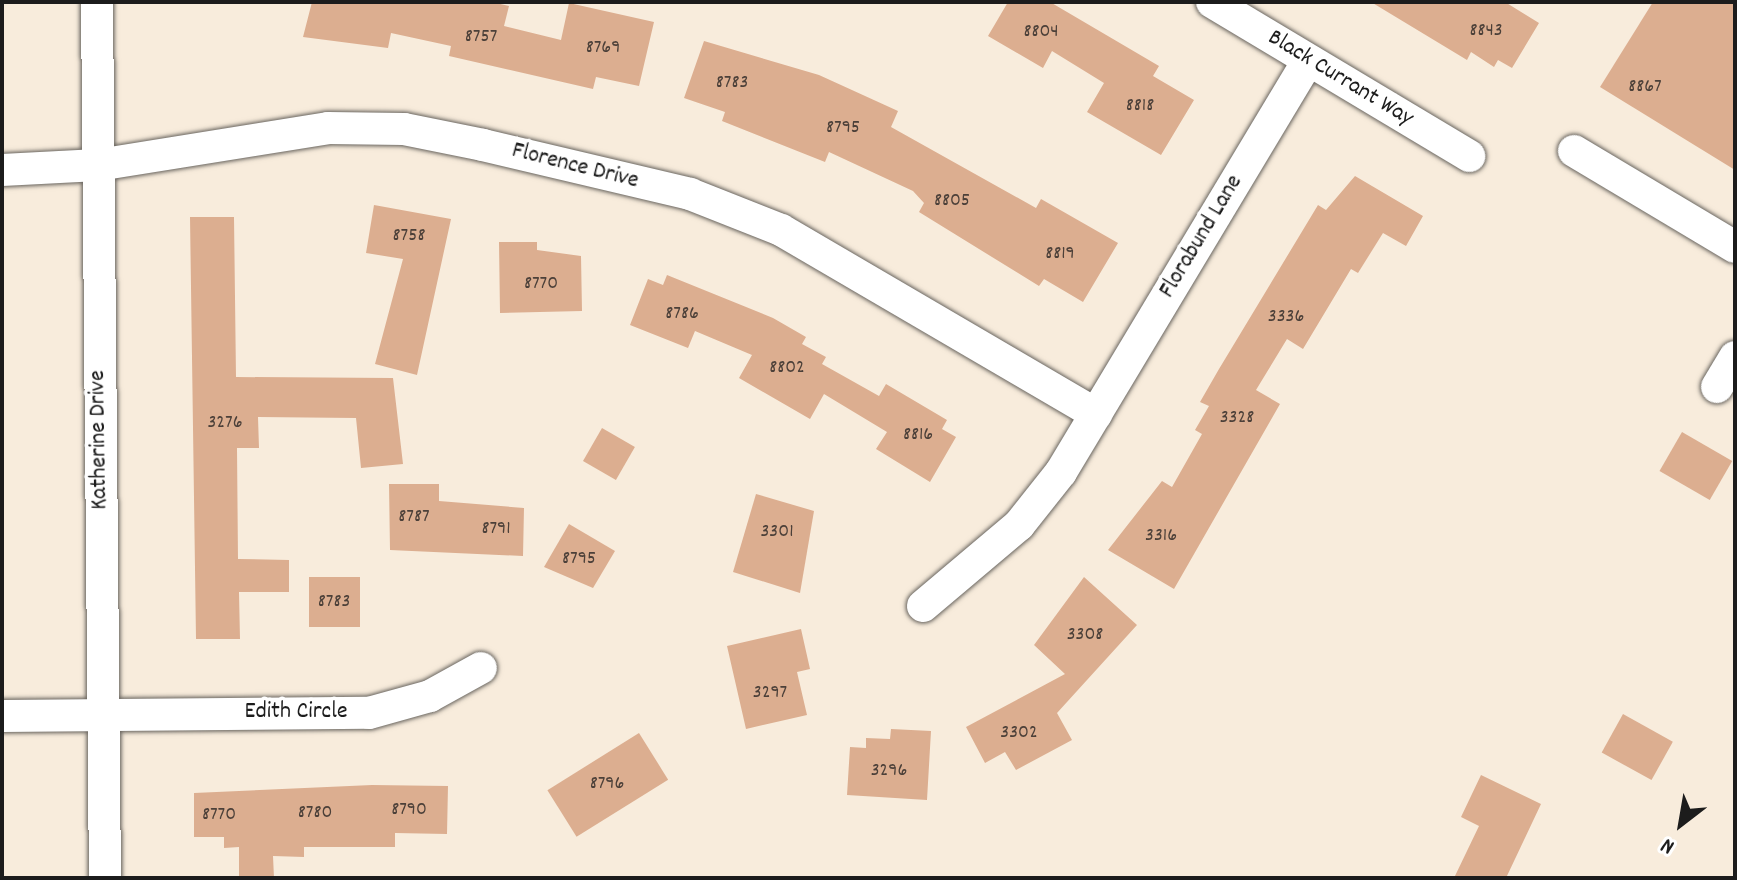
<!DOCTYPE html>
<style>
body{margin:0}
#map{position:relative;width:1737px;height:880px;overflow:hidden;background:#f8ecdc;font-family:Dekko,sans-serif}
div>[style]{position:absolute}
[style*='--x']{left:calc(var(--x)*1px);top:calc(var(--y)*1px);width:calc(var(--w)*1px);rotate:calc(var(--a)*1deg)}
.building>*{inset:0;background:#dcae90;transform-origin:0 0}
.roads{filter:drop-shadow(0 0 2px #69655f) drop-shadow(0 0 2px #69655f)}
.street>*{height:32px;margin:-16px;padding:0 16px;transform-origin:16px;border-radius:16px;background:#fff}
span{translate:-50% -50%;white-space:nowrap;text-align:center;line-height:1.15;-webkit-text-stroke:7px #fff;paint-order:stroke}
.number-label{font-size:20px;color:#4c4039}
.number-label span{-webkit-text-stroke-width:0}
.street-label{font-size:24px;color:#1c1c1c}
.frame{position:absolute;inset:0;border:4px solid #1c1c1c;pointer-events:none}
.north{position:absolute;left:1641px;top:784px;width:80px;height:80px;-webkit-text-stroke:6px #fff;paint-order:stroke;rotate:211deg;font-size:22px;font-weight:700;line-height:32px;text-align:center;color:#1c1c1c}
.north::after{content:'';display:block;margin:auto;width:28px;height:36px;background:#1c1c1c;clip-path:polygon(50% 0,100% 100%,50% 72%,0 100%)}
</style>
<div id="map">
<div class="building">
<div style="clip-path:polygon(312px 2px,492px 2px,509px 6px,504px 26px,561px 40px,569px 3px,654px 22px,639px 86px,596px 77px,593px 89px,449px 56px,451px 46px,391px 33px,388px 48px,303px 37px)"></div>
<div style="clip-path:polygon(1008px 2px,1050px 2px,1159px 66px,1153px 76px,1194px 100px,1161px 155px,1087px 112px,1104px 83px,1052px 51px,1043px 68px,988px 36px)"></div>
<div style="clip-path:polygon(1371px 2px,1505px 2px,1539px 23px,1512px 68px,1498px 60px,1494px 67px,1471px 52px,1467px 60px)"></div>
<div style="clip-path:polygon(1653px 2px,1735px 2px,1735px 170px,1600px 87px)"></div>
<div style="clip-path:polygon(704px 41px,819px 75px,898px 111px,891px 127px,1036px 208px,1041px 199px,1118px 243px,1083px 302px,1044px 279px,1039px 286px,919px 212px,924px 203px,913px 191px,829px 152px,825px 162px,722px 121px,725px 112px,684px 98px)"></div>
<div style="clip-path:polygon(1355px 176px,1423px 216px,1406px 246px,1383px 233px,1358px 273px,1351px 269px,1303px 349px,1287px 339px,1256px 390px,1280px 404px,1174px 589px,1108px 550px,1162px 481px,1172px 487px,1202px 434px,1195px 430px,1209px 406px,1200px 402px,1219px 369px,1318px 205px,1326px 210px)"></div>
<div style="clip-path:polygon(374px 205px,451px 219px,417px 375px,375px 364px,403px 259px,366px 253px)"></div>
<div style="clip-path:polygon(190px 217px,234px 217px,236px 377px,393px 378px,403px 464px,361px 468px,356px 418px,258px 417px,259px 448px,237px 448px,238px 559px,289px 560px,289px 592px,239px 592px,240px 639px,196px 639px)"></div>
<div style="clip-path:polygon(499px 242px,537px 242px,537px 250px,581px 256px,582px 311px,500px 313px)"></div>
<div style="clip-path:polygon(667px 275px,773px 318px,806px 337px,802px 344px,826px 357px,822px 364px,879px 396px,886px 384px,947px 420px,942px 429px,956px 437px,930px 482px,876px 449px,887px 432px,824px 394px,810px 419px,739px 378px,752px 355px,695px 331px,688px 348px,630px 325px,648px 279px,663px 285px)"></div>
<div style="left:602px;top:428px;width:38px;height:38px;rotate:30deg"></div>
<div style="left:1682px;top:432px;width:58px;height:45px;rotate:30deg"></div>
<div style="clip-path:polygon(389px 484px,439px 484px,439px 501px,524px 508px,523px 556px,390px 550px)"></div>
<div style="clip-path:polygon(756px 494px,814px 511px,800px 593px,733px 572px)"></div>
<div style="clip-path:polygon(569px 524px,615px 551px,593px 588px,544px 567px)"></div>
<div style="left:309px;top:577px;width:51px;height:50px"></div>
<div style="clip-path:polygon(1084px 577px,1137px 625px,1057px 713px,1072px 740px,1016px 770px,1005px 752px,985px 763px,966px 727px,1065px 674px,1034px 645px)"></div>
<div style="clip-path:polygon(801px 629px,810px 669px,797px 672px,807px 715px,746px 729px,727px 646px)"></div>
<div style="left:1623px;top:714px;width:57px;height:44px;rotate:29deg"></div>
<div style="clip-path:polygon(891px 729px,931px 731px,927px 800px,847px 795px,850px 747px,866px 748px,866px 738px,890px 739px)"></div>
<div style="left:639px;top:733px;width:55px;height:108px;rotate:58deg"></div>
<div style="clip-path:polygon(1481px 775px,1541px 804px,1506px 878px,1454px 878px,1479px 826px,1461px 817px)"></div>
<div style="clip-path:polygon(372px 785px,448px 786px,447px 834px,395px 833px,395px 847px,304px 847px,304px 857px,273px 856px,274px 878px,239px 878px,239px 847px,224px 848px,224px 837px,194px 837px,194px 793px)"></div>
</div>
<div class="roads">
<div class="street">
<div style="--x:97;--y:2;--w:876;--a:89.48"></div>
<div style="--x:1212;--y:2;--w:300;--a:30.9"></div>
<div style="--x:1574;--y:151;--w:187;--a:30.8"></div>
<div style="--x:2;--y:170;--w:96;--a:-3"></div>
<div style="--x:98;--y:165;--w:233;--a:-9.1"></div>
<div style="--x:328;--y:128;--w:76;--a:0.8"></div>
<div style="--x:404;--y:129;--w:81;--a:11.4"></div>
<div style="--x:483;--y:145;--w:213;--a:13.3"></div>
<div style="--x:690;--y:194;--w:98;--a:21.6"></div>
<div style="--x:781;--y:230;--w:365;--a:30.3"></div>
<div style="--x:1717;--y:387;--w:35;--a:-59"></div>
<div style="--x:923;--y:606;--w:126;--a:-40.2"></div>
<div style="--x:1019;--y:525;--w:68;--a:-51.6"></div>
<div style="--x:1061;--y:472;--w:480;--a:-59"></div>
<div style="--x:2;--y:716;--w:367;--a:-0.5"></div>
<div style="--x:369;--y:713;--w:63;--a:-15.6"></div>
<div style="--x:430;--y:696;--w:58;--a:-28.8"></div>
</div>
</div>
<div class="number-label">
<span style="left:1486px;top:31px">8843</span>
<span style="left:1041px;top:32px">8804</span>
<span style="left:481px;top:37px">8757</span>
<span style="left:603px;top:48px">8769</span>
<span style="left:732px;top:83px">8783</span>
<span style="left:1645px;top:87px">8867</span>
<span style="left:1140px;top:106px">8818</span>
<span style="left:843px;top:128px">8795</span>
<span style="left:952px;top:201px">8805</span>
<span style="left:409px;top:236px">8758</span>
<span style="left:1060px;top:254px">8819</span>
<span style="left:541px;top:284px">8770</span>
<span style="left:682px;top:314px">8786</span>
<span style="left:1286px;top:317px">3336</span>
<span style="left:787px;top:368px">8802</span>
<span style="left:1237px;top:418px">3328</span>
<span style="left:225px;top:423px">3276</span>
<span style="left:918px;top:435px">8816</span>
<span style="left:414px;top:517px">8787</span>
<span style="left:496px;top:529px">8791</span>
<span style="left:777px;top:532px">3301</span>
<span style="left:1161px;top:536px">3316</span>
<span style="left:579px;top:559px">8795</span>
<span style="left:334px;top:602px">8783</span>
<span style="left:1085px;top:635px">3308</span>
<span style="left:770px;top:693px">3297</span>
<span style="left:1019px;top:733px">3302</span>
<span style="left:889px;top:771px">3296</span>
<span style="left:607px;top:784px">8796</span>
<span style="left:409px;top:810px">8790</span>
<span style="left:315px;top:813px">8780</span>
<span style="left:219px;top:815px">8770</span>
</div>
<div class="street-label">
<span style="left:1340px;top:79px;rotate:31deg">Black Currant Way</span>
<span style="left:575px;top:167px;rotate:14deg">Florence Drive</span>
<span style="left:1202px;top:237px;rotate:-59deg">Florabund Lane</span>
<span style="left:100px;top:440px;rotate:-91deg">Katherine Drive</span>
<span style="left:296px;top:713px">Edith Circle</span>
</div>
<div class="frame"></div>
<div class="north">N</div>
</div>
